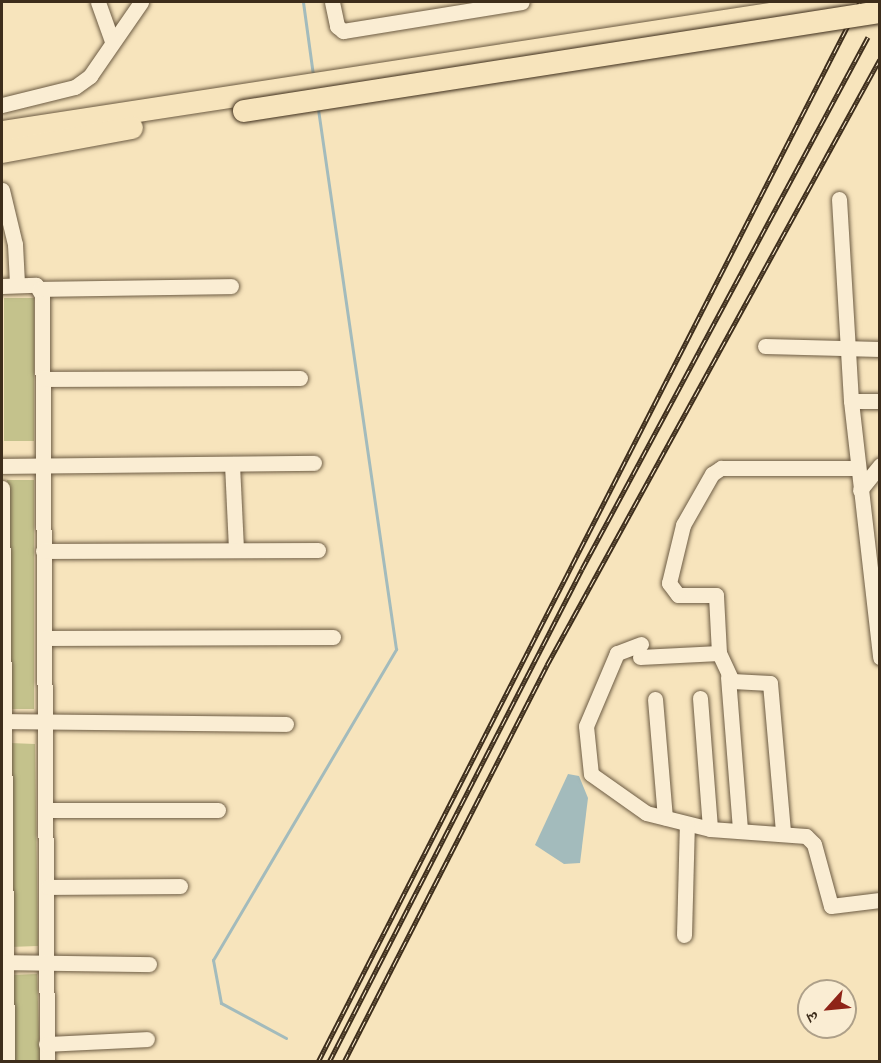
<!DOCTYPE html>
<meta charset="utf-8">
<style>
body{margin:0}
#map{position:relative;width:881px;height:1063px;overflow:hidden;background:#f7e4bc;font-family:"IM FELL Great Primer","Noto Serif Devanagari",serif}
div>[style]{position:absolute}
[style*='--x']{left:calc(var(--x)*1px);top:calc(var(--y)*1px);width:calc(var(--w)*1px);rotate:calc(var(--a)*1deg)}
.green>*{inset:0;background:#c4c28c;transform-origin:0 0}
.water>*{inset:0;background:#a3bbbc}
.stream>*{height:3px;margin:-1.5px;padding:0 1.5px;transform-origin:1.5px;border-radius:1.5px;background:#a3bbbc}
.roads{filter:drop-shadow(0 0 2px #6c5b43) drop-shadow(0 0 2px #6c5b43)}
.minor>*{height:15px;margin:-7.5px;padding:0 7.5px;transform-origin:7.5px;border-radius:7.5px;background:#faedd3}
.highway>*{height:22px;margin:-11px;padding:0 11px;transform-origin:11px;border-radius:11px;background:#f7e4bc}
.rail>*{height:5px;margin-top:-2.5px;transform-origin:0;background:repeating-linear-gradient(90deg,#faedd3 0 9px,#3d2d1b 0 18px);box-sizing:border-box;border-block:2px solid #3d2d1b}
.bridges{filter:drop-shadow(0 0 2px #3d2d1b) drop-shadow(0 0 2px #3d2d1b)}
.highway-bridge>*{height:22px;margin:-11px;padding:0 11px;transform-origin:11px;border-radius:11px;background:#f7e4bc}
span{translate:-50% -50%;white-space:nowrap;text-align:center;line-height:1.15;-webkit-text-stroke:6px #faedd3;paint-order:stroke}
.frame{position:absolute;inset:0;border:3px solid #3d2d1b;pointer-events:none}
.north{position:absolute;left:797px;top:979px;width:60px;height:60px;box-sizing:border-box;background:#faedd3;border:2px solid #aea089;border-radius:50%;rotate:243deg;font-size:16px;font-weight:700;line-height:24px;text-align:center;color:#3d2d1b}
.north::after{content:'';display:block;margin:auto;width:21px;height:27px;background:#8f2418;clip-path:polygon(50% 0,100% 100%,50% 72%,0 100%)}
</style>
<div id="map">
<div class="green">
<div style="left:34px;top:298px;width:143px;height:30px;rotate:90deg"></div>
<div style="left:7px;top:480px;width:27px;height:229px"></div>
<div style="clip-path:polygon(10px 743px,35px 744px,38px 946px,9px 947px)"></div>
<div style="left:37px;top:974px;width:87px;height:26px;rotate:88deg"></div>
</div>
<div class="water">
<div style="clip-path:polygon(568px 774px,579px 776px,588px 798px,580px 863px,564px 864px,535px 845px)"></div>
</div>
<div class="stream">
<div style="--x:303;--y:2;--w:74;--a:82.2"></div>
<div style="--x:286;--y:1038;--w:74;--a:-151.7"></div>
<div style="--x:221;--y:1003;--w:44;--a:-100.5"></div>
<div style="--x:213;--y:960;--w:361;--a:-59.5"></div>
<div style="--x:396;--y:649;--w:546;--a:-98.22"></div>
</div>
<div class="roads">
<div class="minor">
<div style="--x:98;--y:2;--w:41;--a:70.3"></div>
<div style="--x:332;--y:2;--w:25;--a:78"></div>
<div style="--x:337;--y:26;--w:8;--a:40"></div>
<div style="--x:343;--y:31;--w:181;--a:-9.2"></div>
<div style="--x:2;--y:105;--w:75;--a:-13.9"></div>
<div style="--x:75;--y:87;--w:19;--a:-36"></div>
<div style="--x:90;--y:76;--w:90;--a:-55.4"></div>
<div style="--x:2;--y:190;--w:56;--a:76.5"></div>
<div style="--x:15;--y:244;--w:40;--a:87.1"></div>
<div style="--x:839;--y:199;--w:202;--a:86.6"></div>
<div style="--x:851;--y:401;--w:258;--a:83.5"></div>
<div style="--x:2;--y:286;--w:34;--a:-2"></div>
<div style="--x:36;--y:285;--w:12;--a:59"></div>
<div style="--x:42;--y:295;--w:767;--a:89.63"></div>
<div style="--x:40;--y:289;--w:191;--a:-0.9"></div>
<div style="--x:765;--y:346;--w:115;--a:1.5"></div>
<div style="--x:43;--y:379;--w:257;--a:-0.2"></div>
<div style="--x:851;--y:401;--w:29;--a:0"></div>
<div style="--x:232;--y:464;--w:86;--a:87.3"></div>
<div style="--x:2;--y:466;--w:312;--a:-0.6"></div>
<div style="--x:2;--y:488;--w:574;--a:89.5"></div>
<div style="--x:860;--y:490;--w:32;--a:-51"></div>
<div style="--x:43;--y:551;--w:275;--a:-0.2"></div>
<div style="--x:46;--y:638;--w:287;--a:-0.2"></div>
<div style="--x:641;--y:644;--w:26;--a:159"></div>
<div style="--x:617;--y:653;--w:79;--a:113"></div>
<div style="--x:586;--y:726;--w:48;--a:84.1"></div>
<div style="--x:591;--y:774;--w:67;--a:35.3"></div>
<div style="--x:646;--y:813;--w:66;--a:14"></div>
<div style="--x:710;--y:829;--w:96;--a:4.2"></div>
<div style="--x:806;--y:836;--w:11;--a:45"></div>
<div style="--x:814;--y:844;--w:64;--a:74.7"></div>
<div style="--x:831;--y:906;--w:49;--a:-7"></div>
<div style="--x:719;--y:653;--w:58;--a:-93"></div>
<div style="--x:716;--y:595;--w:38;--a:180"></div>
<div style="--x:678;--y:595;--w:15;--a:-127"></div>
<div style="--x:669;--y:583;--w:60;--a:-76.4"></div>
<div style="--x:683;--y:525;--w:59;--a:-60.4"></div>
<div style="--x:712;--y:474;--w:11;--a:-34"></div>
<div style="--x:721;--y:468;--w:137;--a:0"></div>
<div style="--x:640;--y:657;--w:79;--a:-2.9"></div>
<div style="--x:719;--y:653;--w:31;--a:65"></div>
<div style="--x:732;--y:681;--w:38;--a:3"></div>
<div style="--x:770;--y:683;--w:151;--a:85"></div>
<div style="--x:728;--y:677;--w:153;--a:85.5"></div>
<div style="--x:700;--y:698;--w:131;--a:85.6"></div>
<div style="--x:655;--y:699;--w:119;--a:85.2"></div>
<div style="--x:2;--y:721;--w:284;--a:0.6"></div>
<div style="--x:46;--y:810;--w:172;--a:0"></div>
<div style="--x:48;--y:887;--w:132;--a:-0.4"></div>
<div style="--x:684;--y:935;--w:111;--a:-88.5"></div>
<div style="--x:2;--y:962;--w:147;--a:0.8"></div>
<div style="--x:46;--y:1044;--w:101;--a:-2.8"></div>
</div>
<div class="highway">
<div style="--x:2;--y:132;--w:857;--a:-8.73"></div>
<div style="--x:2;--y:152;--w:132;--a:-10.5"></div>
</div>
</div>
<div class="rail">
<div style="--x:318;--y:1062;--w:1191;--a:-62.92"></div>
<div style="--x:329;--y:1062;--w:554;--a:-62.83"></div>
<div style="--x:582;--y:569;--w:604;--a:-61.74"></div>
<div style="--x:344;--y:1062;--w:446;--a:-62.9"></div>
<div style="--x:547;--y:665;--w:691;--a:-61.21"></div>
</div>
<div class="bridges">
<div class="highway-bridge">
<div style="--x:244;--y:111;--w:644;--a:-8.85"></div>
</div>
</div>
<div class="frame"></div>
<div class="north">उ</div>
</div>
